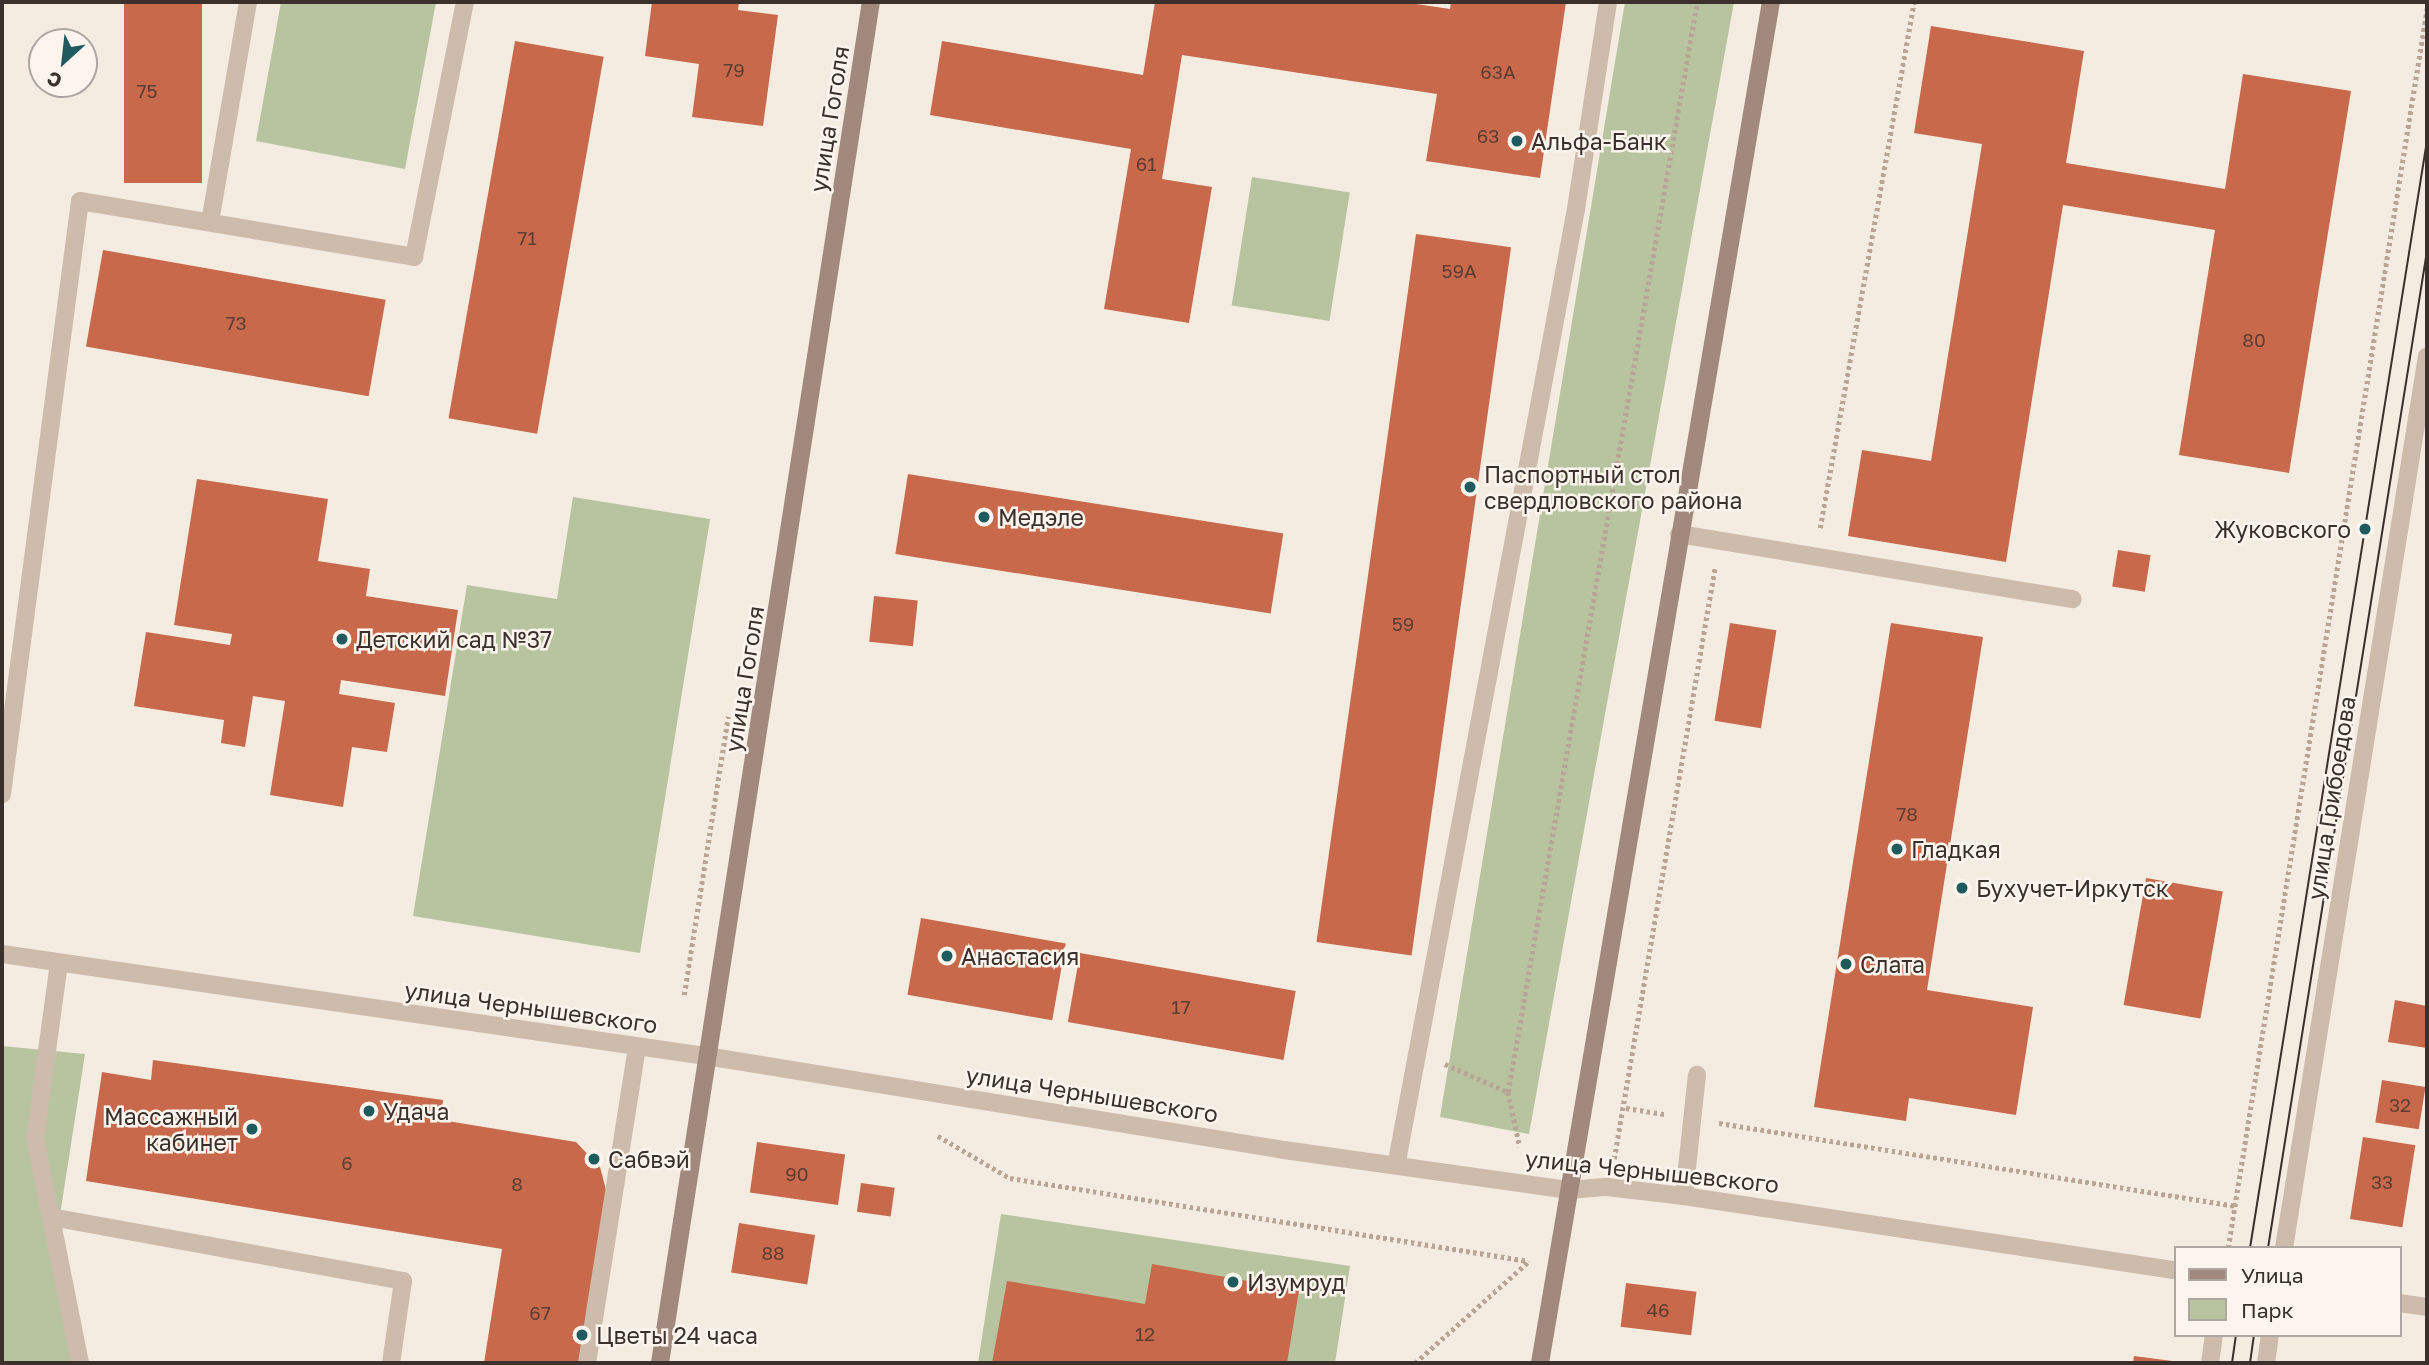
<!DOCTYPE html>
<meta charset="utf-8">
<style>
body{margin:0}
#map{position:relative;width:2429px;height:1365px;overflow:hidden;background:#f4ebe1;font-family:"Golos Text",sans-serif}
div>[style]{position:absolute}
[style*='--x']{left:calc(var(--x)*1px);top:calc(var(--y)*1px);width:calc(var(--w)*1px);rotate:calc(var(--a)*1deg)}
.green>*{inset:0;background:#b8c4a0;transform-origin:0 0}
.building>*{inset:0;background:#c8694b;transform-origin:0 0}
.path>*{height:4.5px;margin-top:-2.25px;transform-origin:0;background:repeating-linear-gradient(90deg,#b9a596 0 3.5px,transparent 0 7px)}
.service>*{height:18px;margin:-9px;padding:0 9px;transform-origin:9px;border-radius:9px;background:#cdbbac}
.minor>*{height:18px;margin:-9px;padding:0 9px;transform-origin:9px;border-radius:9px;background:#cdbbac}
.secondary>*{height:18px;margin:-9px;padding:0 9px;transform-origin:9px;border-radius:9px;background:#a18a7d}
.tram>*{height:2px;margin:-1px;padding:0 1px;transform-origin:1px;border-radius:1px;background:#3b302b}
.dots>*{width:19px;height:19px;translate:-50% -50%;box-sizing:border-box;border:4px solid #fbf5ee;border-radius:50%}
span{translate:-50% -50%;white-space:nowrap;text-align:center;line-height:1.15;-webkit-text-stroke:5px #fbf5ee;paint-order:stroke}
.number-label{font-size:19px;color:#5e3e33}
.number-label span{-webkit-text-stroke-width:0}
.street-label{font-size:23px;color:#3b302b}
.poi-label{font-size:23px;color:#3b302b}
.left{translate:0 -50%;text-align:left}
.right{translate:-100% -50%;text-align:right}
.frame{position:absolute;inset:0;border:4px solid #3b302b;pointer-events:none}
.legend{position:absolute;left:2174px;top:1246px;width:228px;height:91px;box-sizing:border-box;background:#fbf5ee;border:2px solid #aea6a0;margin:0;padding:9px 12px;list-style:none;font-size:21px;color:#3b302b}
.legend li{display:flex;align-items:center;gap:14px;height:35px}
.legend b{width:35px;border:2px solid #aea6a0}
.north{position:absolute;left:28px;top:28px;width:70px;height:70px;box-sizing:border-box;background:#fbf5ee;border:2px solid #aea6a0;border-radius:50%;rotate:207deg;font-size:19px;font-weight:700;line-height:28px;text-align:center;color:#3b302b}
.north::after{content:'';display:block;margin:auto;width:24px;height:32px;background:#1f5a5e;clip-path:polygon(50% 0,100% 100%,50% 72%,0 100%)}
</style>
<div id="map">
<div class="green">
<div style="clip-path:polygon(281px 2px,436px 2px,405px 169px,256px 141px)"></div>
<div style="clip-path:polygon(1625px 2px,1734px 2px,1529px 1134px,1440px 1117px)"></div>
<div style="left:1252px;top:177px;width:99px;height:130px;rotate:9deg"></div>
<div style="clip-path:polygon(573px 497px,710px 519px,640px 953px,413px 916px,467px 585px,557px 599px)"></div>
<div style="clip-path:polygon(2px 1046px,85px 1054px,58px 1228px,89px 1363px,2px 1363px)"></div>
<div style="clip-path:polygon(1001px 1214px,1350px 1266px,1335px 1363px,978px 1363px)"></div>
</div>
<div class="building">
<div style="left:124px;top:2px;width:78px;height:181px"></div>
<div style="clip-path:polygon(652px 2px,739px 2px,738px 10px,778px 15px,763px 126px,692px 117px,699px 64px,645px 56px)"></div>
<div style="clip-path:polygon(1155px 2px,1403px 2px,1450px 9px,1451px 2px,1566px 2px,1540px 178px,1426px 161px,1437px 94px,1182px 55px,1162px 179px,1212px 187px,1189px 323px,1104px 309px,1131px 149px,930px 115px,942px 41px,1143px 75px)"></div>
<div style="clip-path:polygon(1931px 26px,2084px 51px,2066px 163px,2225px 189px,2243px 74px,2351px 91px,2289px 473px,2179px 455px,2215px 230px,2063px 205px,2006px 562px,1848px 536px,1862px 450px,1931px 461px,1982px 144px,1914px 133px)"></div>
<div style="left:515px;top:41px;width:90px;height:383px;rotate:10deg"></div>
<div style="left:1416px;top:234px;width:96px;height:715px;rotate:8deg"></div>
<div style="left:103px;top:250px;width:287px;height:98px;rotate:10deg"></div>
<div style="left:908px;top:474px;width:380px;height:81px;rotate:9deg"></div>
<div style="clip-path:polygon(197px 479px,328px 499px,318px 561px,370px 569px,366px 596px,458px 610px,445px 696px,341px 680px,339px 694px,395px 703px,387px 752px,352px 747px,343px 807px,270px 795px,285px 701px,253px 696px,245px 747px,221px 743px,224px 720px,134px 706px,146px 632px,230px 645px,232px 634px,174px 625px)"></div>
<div style="left:2118px;top:550px;width:33px;height:37px;rotate:9deg"></div>
<div style="left:874px;top:596px;width:44px;height:46px;rotate:6deg"></div>
<div style="left:1730px;top:623px;width:47px;height:99px;rotate:9deg"></div>
<div style="clip-path:polygon(1891px 623px,1983px 637px,1927px 990px,2033px 1007px,2016px 1115px,1909px 1098px,1906px 1121px,1814px 1107px)"></div>
<div style="left:2146px;top:878px;width:78px;height:129px;rotate:10deg"></div>
<div style="left:921px;top:918px;width:147px;height:78px;rotate:10deg"></div>
<div style="left:1080px;top:953px;width:219px;height:70px;rotate:10deg"></div>
<div style="clip-path:polygon(2395px 1000px,2427px 1006px,2427px 1048px,2388px 1042px)"></div>
<div style="clip-path:polygon(153px 1060px,443px 1100px,441px 1120px,576px 1142px,600px 1167px,609px 1201px,581px 1363px,484px 1363px,502px 1249px,86px 1181px,102px 1072px,151px 1080px)"></div>
<div style="left:2382px;top:1080px;width:44px;height:43px;rotate:9deg"></div>
<div style="left:2363px;top:1137px;width:53px;height:83px;rotate:9deg"></div>
<div style="left:757px;top:1142px;width:89px;height:51px;rotate:8deg"></div>
<div style="left:861px;top:1183px;width:34px;height:29px;rotate:8deg"></div>
<div style="left:739px;top:1223px;width:77px;height:50px;rotate:9deg"></div>
<div style="clip-path:polygon(1152px 1264px,1299px 1290px,1287px 1363px,992px 1363px,1007px 1281px,1145px 1304px)"></div>
<div style="left:1626px;top:1283px;width:71px;height:44px;rotate:7deg"></div>
<div style="clip-path:polygon(2134px 1356px,2180px 1362px,2179px 1363px,2133px 1363px)"></div>
</div>
<div class="path">
<div style="--x:1820;--y:528;--w:534;--a:-79.87"></div>
<div style="--x:684;--y:995;--w:282;--a:-81"></div>
<div style="--x:1445;--y:1064;--w:69;--a:24"></div>
<div style="--x:1508;--y:1092;--w:56;--a:77.7"></div>
<div style="--x:1508;--y:1092;--w:1106;--a:-80.16"></div>
<div style="--x:1626;--y:1108;--w:39;--a:9"></div>
<div style="--x:1719;--y:1123;--w:524;--a:9.12"></div>
<div style="--x:938;--y:1136;--w:83;--a:30.3"></div>
<div style="--x:1010;--y:1178;--w:525;--a:9.1"></div>
<div style="--x:1614;--y:1159;--w:601;--a:-80.32"></div>
<div style="--x:2228;--y:1248;--w:1256;--a:-80.88"></div>
<div style="--x:1415;--y:1363;--w:153;--a:-41.8"></div>
</div>
<div class="service">
<div style="--x:210;--y:222;--w:223;--a:-80.2"></div>
<div style="--x:1679;--y:534;--w:399;--a:9.4"></div>
<div style="--x:2;--y:794;--w:598;--a:-82.51"></div>
<div style="--x:80;--y:201;--w:339;--a:9.5"></div>
<div style="--x:414;--y:257;--w:260;--a:-78.7"></div>
<div style="--x:59;--y:963;--w:177;--a:97.8"></div>
<div style="--x:35;--y:1138;--w:229;--a:78.7"></div>
<div style="--x:1397;--y:1161;--w:969;--a:-79.35"></div>
<div style="--x:1576;--y:209;--w:209;--a:-81.2"></div>
<div style="--x:1684;--y:1196;--w:122;--a:-83.9"></div>
<div style="--x:51;--y:1217;--w:358;--a:10.3"></div>
<div style="--x:403;--y:1281;--w:83;--a:98.3"></div>
<div style="--x:587;--y:1363;--w:319;--a:-81"></div>
<div style="--x:2210;--y:1363;--w:28;--a:-82"></div>
</div>
<div class="minor">
<div style="--x:2;--y:954;--w:717;--a:8.25"></div>
<div style="--x:712;--y:1057;--w:580;--a:9.23"></div>
<div style="--x:1284;--y:1150;--w:288;--a:8"></div>
<div style="--x:1569;--y:1190;--w:38;--a:-5"></div>
<div style="--x:1607;--y:1187;--w:78;--a:6.7"></div>
<div style="--x:1684;--y:1196;--w:497;--a:8.6"></div>
<div style="--x:2284;--y:1248;--w:903;--a:-80.89"></div>
<div style="--x:2399;--y:1303;--w:28;--a:8"></div>
<div style="--x:2266;--y:1363;--w:28;--a:-82"></div>
</div>
<div class="secondary">
<div style="--x:660;--y:1363;--w:1377;--a:-81.19"></div>
<div style="--x:1540;--y:1363;--w:1380;--a:-80.37"></div>
</div>
<div class="tram">
<div style="--x:2250;--y:1248;--w:1121;--a:-80.92"></div>
<div style="--x:2268;--y:1248;--w:1010;--a:-80.94"></div>
<div style="--x:2232;--y:1363;--w:28;--a:-82"></div>
<div style="--x:2250;--y:1363;--w:28;--a:-82"></div>
</div>
<div class="dots">
<div style="left:1517px;top:141px;background:#1f5a5e"></div>
<div style="left:1470px;top:487px;background:#1f5a5e"></div>
<div style="left:984px;top:517px;background:#1f5a5e"></div>
<div style="left:2365px;top:529px;background:#1f5a5e"></div>
<div style="left:342px;top:639px;background:#1f5a5e"></div>
<div style="left:1897px;top:849px;background:#1f5a5e"></div>
<div style="left:1962px;top:888px;background:#1f5a5e"></div>
<div style="left:947px;top:956px;background:#1f5a5e"></div>
<div style="left:1846px;top:964px;background:#1f5a5e"></div>
<div style="left:369px;top:1111px;background:#1f5a5e"></div>
<div style="left:252px;top:1129px;background:#1f5a5e"></div>
<div style="left:594px;top:1159px;background:#1f5a5e"></div>
<div style="left:1233px;top:1282px;background:#1f5a5e"></div>
<div style="left:582px;top:1335px;background:#1f5a5e"></div>
</div>
<div class="number-label">
<span style="left:734px;top:70px">79</span>
<span style="left:1498px;top:72px">63А</span>
<span style="left:147px;top:91px">75</span>
<span style="left:1488px;top:136px">63</span>
<span style="left:1146px;top:164px">61</span>
<span style="left:527px;top:238px">71</span>
<span style="left:1459px;top:271px">59А</span>
<span style="left:236px;top:323px">73</span>
<span style="left:2254px;top:340px">80</span>
<span style="left:1403px;top:624px">59</span>
<span style="left:1907px;top:814px">78</span>
<span style="left:1181px;top:1007px">17</span>
<span style="left:2400px;top:1105px">32</span>
<span style="left:347px;top:1163px">6</span>
<span style="left:797px;top:1174px">90</span>
<span style="left:2382px;top:1182px">33</span>
<span style="left:517px;top:1184px">8</span>
<span style="left:773px;top:1253px">88</span>
<span style="left:1658px;top:1310px">46</span>
<span style="left:540px;top:1313px">67</span>
<span style="left:1145px;top:1334px">12</span>
</div>
<div class="street-label">
<span style="left:829px;top:119px;rotate:-81deg">улица Гоголя</span>
<span style="left:744px;top:679px;rotate:-81deg">улица Гоголя</span>
<span style="left:2331px;top:798px;rotate:-81deg">улица Грибоедова</span>
<span style="left:531px;top:1007px;rotate:8deg">улица Чернышевского</span>
<span style="left:1092px;top:1094px;rotate:9deg">улица Чернышевского</span>
<span style="left:1652px;top:1171px;rotate:6deg">улица Чернышевского</span>
</div>
<div class="poi-label">
<span class="left" style="left:1531px;top:141px">Альфа-Банк</span>
<span class="left" style="left:1484px;top:487px">Паспортный стол<br>свердловского района</span>
<span class="left" style="left:998px;top:517px">Медэле</span>
<span class="right" style="left:2351px;top:529px">Жуковского</span>
<span class="left" style="left:356px;top:639px">Детский сад №37</span>
<span class="left" style="left:1911px;top:849px">Гладкая</span>
<span class="left" style="left:1976px;top:888px">Бухучет-Иркутск</span>
<span class="left" style="left:961px;top:956px">Анастасия</span>
<span class="left" style="left:1860px;top:964px">Слата</span>
<span class="left" style="left:383px;top:1111px">Удача</span>
<span class="right" style="left:238px;top:1129px">Массажный<br>кабинет</span>
<span class="left" style="left:608px;top:1159px">Сабвэй</span>
<span class="left" style="left:1247px;top:1282px">Изумруд</span>
<span class="left" style="left:596px;top:1335px">Цветы 24 часа</span>
</div>
<div class="frame"></div>
<ul class="legend">
<li><b style="height:9px;background:#a18a7d"></b>Улица</li>
<li><b style="height:19px;background:#b8c4a0"></b>Парк</li>
</ul>
<div class="north">С</div>
</div>
